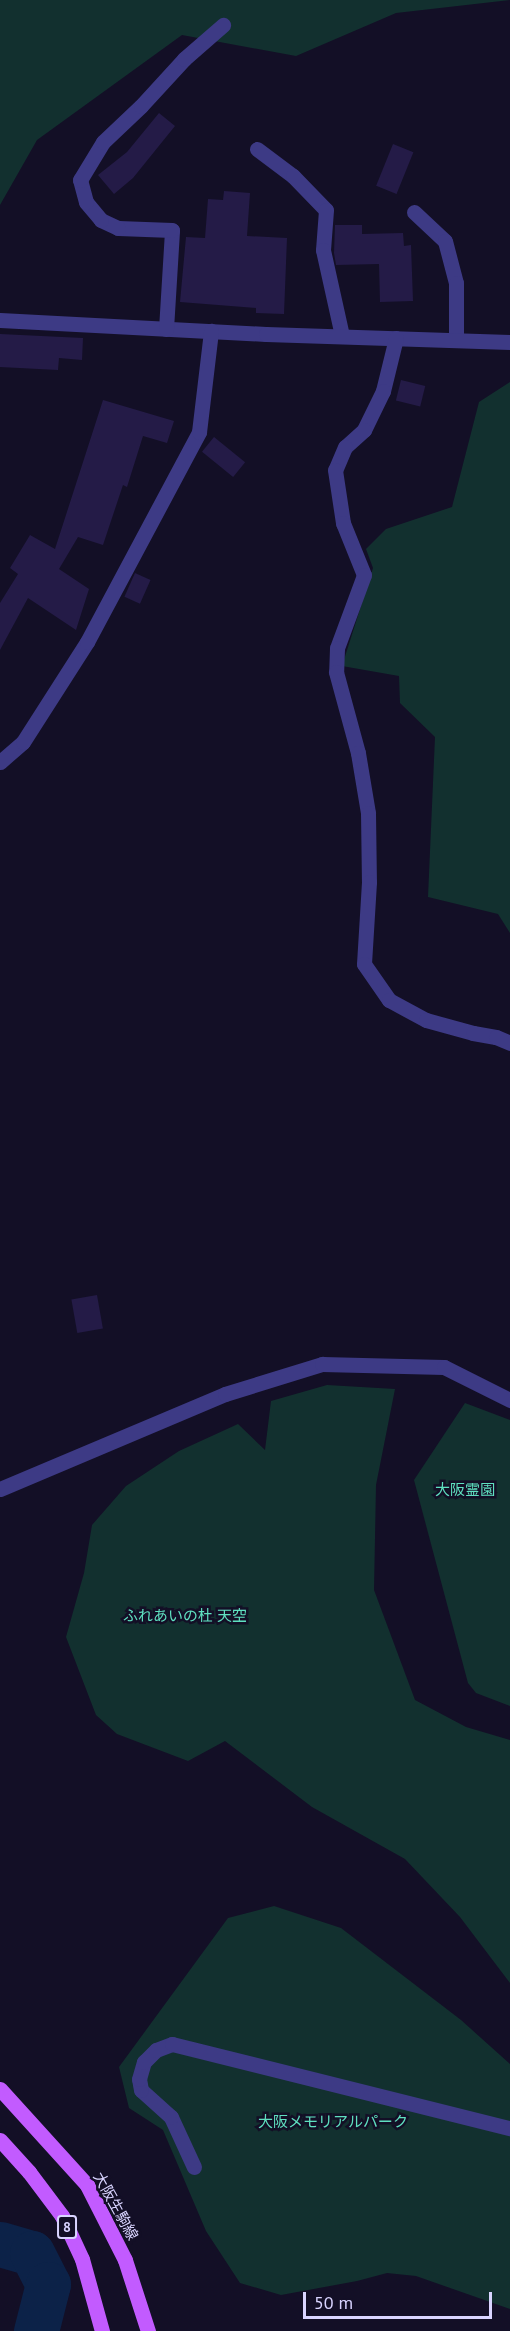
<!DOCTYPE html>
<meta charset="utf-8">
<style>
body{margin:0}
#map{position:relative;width:510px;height:2331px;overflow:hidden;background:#130f26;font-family:"PT Sans","Noto Sans JP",sans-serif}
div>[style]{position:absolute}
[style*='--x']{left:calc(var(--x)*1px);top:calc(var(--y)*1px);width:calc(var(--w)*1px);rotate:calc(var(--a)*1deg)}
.green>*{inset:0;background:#12302f}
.river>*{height:45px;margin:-22.5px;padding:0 22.5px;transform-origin:22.5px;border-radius:22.5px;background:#0c2248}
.building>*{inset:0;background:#241b47;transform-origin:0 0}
.minor>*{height:15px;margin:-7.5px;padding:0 7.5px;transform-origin:7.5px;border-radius:7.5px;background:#3d3a85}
.major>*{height:15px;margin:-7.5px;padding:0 7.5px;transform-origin:7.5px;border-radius:7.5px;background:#c25bff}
span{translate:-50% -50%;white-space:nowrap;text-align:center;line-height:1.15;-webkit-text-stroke:5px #130f26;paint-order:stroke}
.shield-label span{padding:2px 4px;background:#130f26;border:2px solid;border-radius:4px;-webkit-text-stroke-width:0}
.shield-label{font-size:14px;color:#d9d4ff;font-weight:700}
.park-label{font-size:15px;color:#5fe0c0}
.street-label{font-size:15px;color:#d9d4ff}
.scale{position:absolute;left:303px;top:2292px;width:189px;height:27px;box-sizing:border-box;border:3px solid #d9d4ff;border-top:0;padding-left:8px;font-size:18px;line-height:21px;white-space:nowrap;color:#d9d4ff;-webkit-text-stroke:4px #130f26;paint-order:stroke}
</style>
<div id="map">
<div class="green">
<div style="clip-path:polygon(0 0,510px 0,396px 13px,296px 56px,182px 35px,37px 140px,0 205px)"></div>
<div style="clip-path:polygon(510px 382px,510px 933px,498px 914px,428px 897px,435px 737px,400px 703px,399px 676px,342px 666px,373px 568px,366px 549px,386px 529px,452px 507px,479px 402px)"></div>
<div style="clip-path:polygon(327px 1385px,395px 1389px,376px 1485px,374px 1590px,415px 1700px,466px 1727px,510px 1740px,510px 1983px,460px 1917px,405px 1859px,312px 1807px,225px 1741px,188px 1761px,117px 1734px,96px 1715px,66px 1637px,84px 1573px,92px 1525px,126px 1486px,179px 1451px,238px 1424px,265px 1450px,271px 1401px)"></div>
<div style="clip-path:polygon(465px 1403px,510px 1420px,510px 1706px,476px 1693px,468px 1683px,414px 1480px)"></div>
<div style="clip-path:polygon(274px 1906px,341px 1928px,461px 2020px,510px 2064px,510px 2309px,416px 2276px,387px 2273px,357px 2281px,281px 2295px,240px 2283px,206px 2231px,163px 2130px,129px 2108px,119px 2067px,228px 1918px)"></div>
</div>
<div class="river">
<div style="--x:0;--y:2244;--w:33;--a:16"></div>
<div style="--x:32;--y:2253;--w:35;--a:63"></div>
<div style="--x:48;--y:2284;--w:49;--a:104.3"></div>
</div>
<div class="building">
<div style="clip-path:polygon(159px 113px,175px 126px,133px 178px,114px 194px,98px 175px,127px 152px)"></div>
<div style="left:393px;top:144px;width:22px;height:45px;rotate:22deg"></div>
<div style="clip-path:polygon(224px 191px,250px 193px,247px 236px,287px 238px,284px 314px,256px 313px,256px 308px,180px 302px,186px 237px,205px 238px,208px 199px,223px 200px)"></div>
<div style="clip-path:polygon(335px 225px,362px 225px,362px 234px,403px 233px,404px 246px,411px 245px,413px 301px,380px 302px,379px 264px,336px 265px,334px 253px)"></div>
<div style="clip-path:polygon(0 334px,83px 338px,82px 360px,59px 358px,58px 370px,0 367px)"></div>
<div style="left:401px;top:380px;width:25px;height:21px;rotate:14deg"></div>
<div style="clip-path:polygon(103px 400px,174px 421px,167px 443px,143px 436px,127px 487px,123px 485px,103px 545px,78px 537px,59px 569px,89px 589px,76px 630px,28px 598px,0 650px,0 603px,18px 574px,10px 568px,30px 535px,55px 549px)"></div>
<div style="left:214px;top:437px;width:40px;height:19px;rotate:39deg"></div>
<div style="left:135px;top:573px;width:17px;height:26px;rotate:24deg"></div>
<div style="left:97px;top:1295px;width:34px;height:26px;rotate:80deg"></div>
</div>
<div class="minor">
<div style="--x:257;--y:149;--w:45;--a:36.9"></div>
<div style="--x:293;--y:176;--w:47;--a:45.9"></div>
<div style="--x:326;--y:210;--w:40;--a:94.3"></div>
<div style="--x:323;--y:250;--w:88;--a:77.5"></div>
<div style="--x:414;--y:212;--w:42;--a:43.1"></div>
<div style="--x:445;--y:241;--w:43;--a:75.3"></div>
<div style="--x:456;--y:283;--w:57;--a:90"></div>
<div style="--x:0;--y:320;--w:266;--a:3"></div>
<div style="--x:266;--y:334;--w:244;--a:1.9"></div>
<div style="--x:166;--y:329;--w:99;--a:-86.5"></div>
<div style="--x:172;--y:230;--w:54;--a:-177.9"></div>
<div style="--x:118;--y:228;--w:19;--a:-155"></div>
<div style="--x:101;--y:220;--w:23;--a:-130"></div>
<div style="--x:86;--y:202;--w:23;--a:-105"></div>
<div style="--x:80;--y:180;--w:44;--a:-58.8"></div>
<div style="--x:103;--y:142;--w:52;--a:-43.5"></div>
<div style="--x:141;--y:106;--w:64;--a:-47.5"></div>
<div style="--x:184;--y:59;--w:52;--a:-41.1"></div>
<div style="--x:396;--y:338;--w:55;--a:103.8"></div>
<div style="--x:383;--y:391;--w:43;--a:116"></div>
<div style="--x:364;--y:430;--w:25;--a:138"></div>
<div style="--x:345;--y:447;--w:25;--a:113"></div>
<div style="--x:335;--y:470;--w:54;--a:81.4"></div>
<div style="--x:343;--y:523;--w:56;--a:68"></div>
<div style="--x:364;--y:575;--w:78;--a:110.3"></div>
<div style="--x:337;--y:648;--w:24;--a:92"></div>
<div style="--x:336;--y:672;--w:84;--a:74.8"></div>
<div style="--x:358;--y:753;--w:61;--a:80.5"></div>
<div style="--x:368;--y:813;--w:69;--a:89.2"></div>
<div style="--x:369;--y:882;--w:82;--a:93.5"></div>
<div style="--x:364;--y:964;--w:44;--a:55.2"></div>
<div style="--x:389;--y:1000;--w:42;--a:28.4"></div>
<div style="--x:426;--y:1020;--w:49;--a:15.5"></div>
<div style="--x:473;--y:1033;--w:23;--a:10"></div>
<div style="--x:496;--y:1037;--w:15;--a:23"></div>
<div style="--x:0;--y:762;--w:30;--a:-41"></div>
<div style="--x:23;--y:742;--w:119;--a:-57.4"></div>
<div style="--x:87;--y:642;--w:238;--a:-61.9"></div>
<div style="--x:199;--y:432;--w:102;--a:-83.2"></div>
<div style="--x:0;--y:1489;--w:244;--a:-22.9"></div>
<div style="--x:225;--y:1394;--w:102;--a:-17.2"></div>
<div style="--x:322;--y:1364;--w:122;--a:1.4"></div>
<div style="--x:444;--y:1367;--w:74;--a:26.6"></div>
<div style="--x:194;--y:2167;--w:55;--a:-114.7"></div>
<div style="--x:171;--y:2117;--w:40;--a:-138"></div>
<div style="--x:141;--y:2090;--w:11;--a:-100"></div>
<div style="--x:139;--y:2079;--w:18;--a:-74"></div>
<div style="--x:144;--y:2062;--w:17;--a:-45"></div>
<div style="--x:156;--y:2050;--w:17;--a:-21"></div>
<div style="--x:172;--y:2044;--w:348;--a:14"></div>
</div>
<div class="major">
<div style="--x:0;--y:2089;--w:130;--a:47.8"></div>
<div style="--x:87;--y:2185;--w:84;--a:63.1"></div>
<div style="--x:125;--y:2260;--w:75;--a:72.1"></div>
<div style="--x:0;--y:2140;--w:43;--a:47.8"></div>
<div style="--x:29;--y:2172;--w:55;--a:53.1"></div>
<div style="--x:62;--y:2216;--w:47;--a:65.1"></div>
<div style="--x:82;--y:2259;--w:75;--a:74.5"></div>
</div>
<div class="shield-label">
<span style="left:67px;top:2227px">8</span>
</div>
<div class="park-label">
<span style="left:465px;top:1490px">大阪霊園</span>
<span style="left:185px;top:1616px">ふれあいの杜 天空</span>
<span style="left:333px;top:2122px">大阪メモリアルパーク</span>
</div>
<div class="street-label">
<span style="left:116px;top:2206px;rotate:61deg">大阪生駒線</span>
</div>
<div class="scale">50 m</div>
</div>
